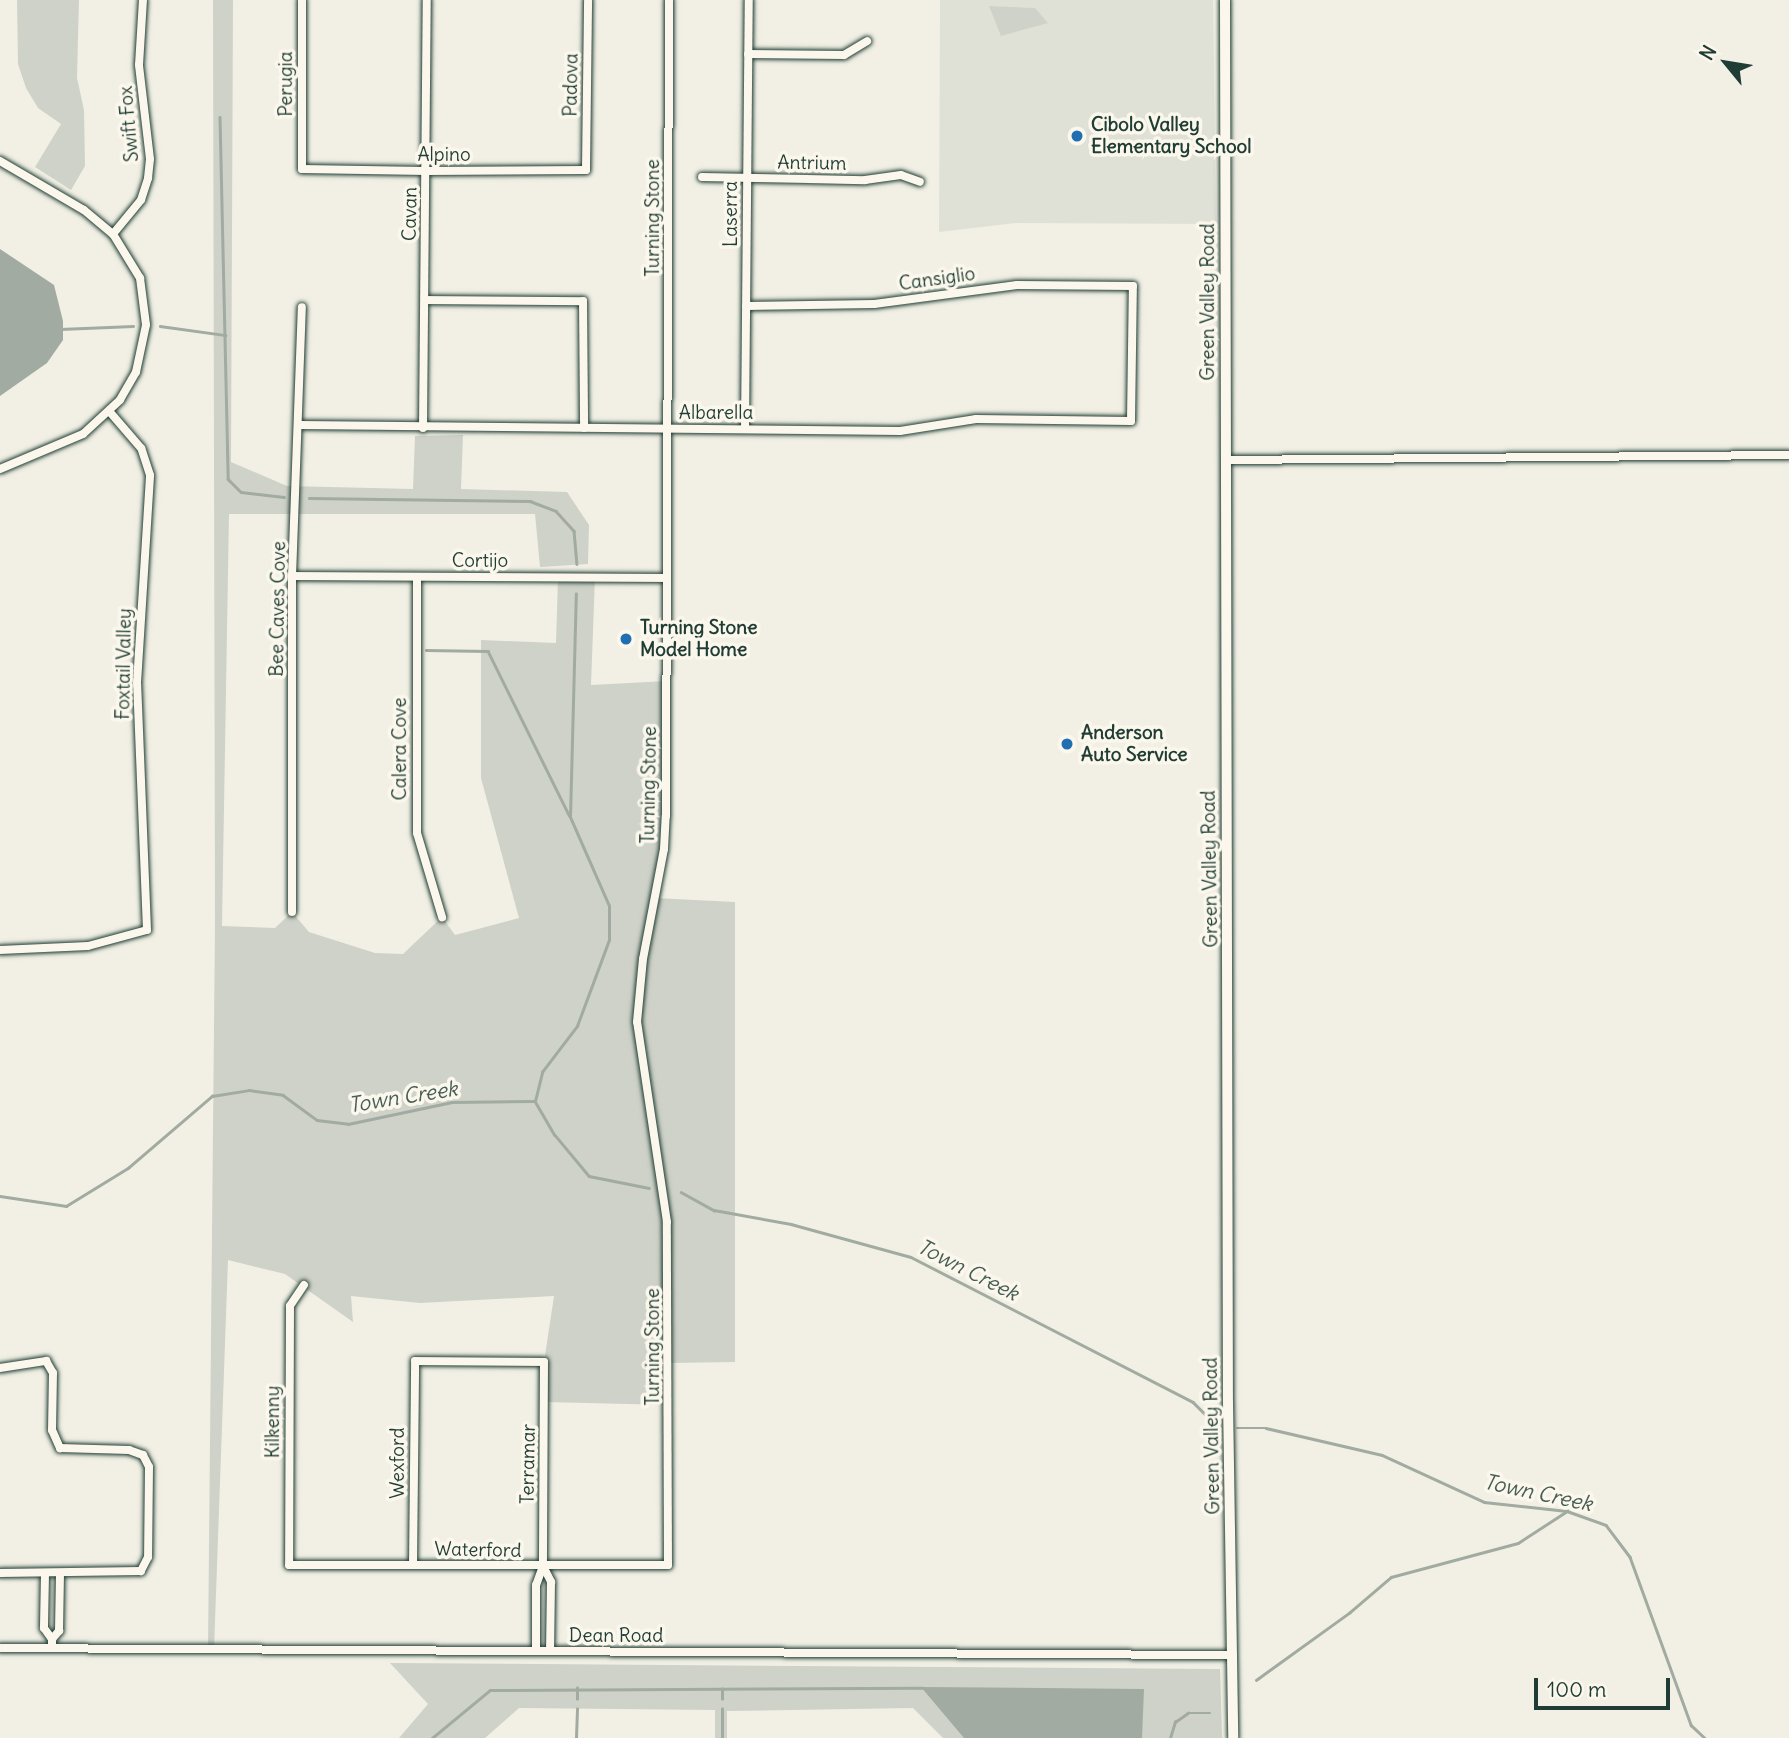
<!DOCTYPE html>
<style>
body{margin:0}
#map{position:relative;width:1789px;height:1738px;overflow:hidden;background:#f2f0e5;font-family:Delius,sans-serif}
div>[style]{position:absolute}
[style*='--x']{left:calc(var(--x)*1px);top:calc(var(--y)*1px);width:calc(var(--w)*1px);rotate:calc(var(--a)*1deg)}
.built>*{inset:0;background:#e0e1d6}
.green>*{inset:0;background:#cfd2c8}
.water>*{inset:0;background:#a2aba1}
.stream>*{height:2.5px;margin:-1.25px;padding:0 1.25px;transform-origin:1.25px;border-radius:1.25px;background:#a2aba1}
.roads{filter:drop-shadow(0 0 2px #1f3d34) drop-shadow(0 0 2px #1f3d34)}
.street>*{height:8px;margin:-4px;padding:0 4px;transform-origin:4px;border-radius:4px;background:#fbf7ec}
.secondary>*{height:10px;margin:-5px;padding:0 5px;transform-origin:5px;border-radius:5px;background:#fbf7ec}
.dots>*{width:19px;height:19px;translate:-50% -50%;box-sizing:border-box;border:4px solid #fbf7ec;border-radius:50%}
span{translate:-50% -50%;white-space:nowrap;text-align:center;line-height:1.15;-webkit-text-stroke:7px #fbf7ec;paint-order:stroke}
.street-label{font-size:19px;color:#1f3d34}
.poi-label{font-size:19px;color:#1f3d34;font-weight:700}
.left{translate:0 -50%;text-align:left}
.water-label{font-size:21px;color:#465e55;font-style:italic}
.north{position:absolute;left:1691px;top:28px;width:70px;height:70px;-webkit-text-stroke:5px #fbf7ec;paint-order:stroke;rotate:300deg;font-size:19px;font-weight:700;line-height:28px;text-align:center;color:#1f3d34}
.north::after{content:'';display:block;margin:auto;width:24px;height:32px;background:#1f3d34;clip-path:polygon(50% 0,100% 100%,50% 72%,0 100%)}
.scale{position:absolute;left:1534px;top:1678px;width:136px;height:32px;box-sizing:border-box;border:4px solid #1f3d34;border-top:0;padding-left:9px;font-size:21px;line-height:24px;white-space:nowrap;color:#1f3d34;-webkit-text-stroke:5px #fbf7ec;paint-order:stroke}
</style>
<div id="map">
<div class="built">
<div style="clip-path:polygon(940px 0,1213px 0,1216px 224px,1016px 223px,939px 232px)"></div>
</div>
<div class="green">
<div style="clip-path:polygon(17px 0,79px 0,77px 78px,84px 110px,85px 166px,71px 190px,35px 167px,61px 124px,38px 108px,26px 88px,18px 64px)"></div>
<div style="clip-path:polygon(213px 0,233px 0,231px 462px,287px 486px,413px 489px,415px 436px,463px 435px,461px 489px,567px 492px,589px 525px,588px 564px,540px 567px,535px 514px,229px 514px,222px 926px,275px 928px,292px 912px,309px 932px,375px 953px,403px 954px,442px 917px,455px 935px,519px 918px,481px 778px,481px 640px,556px 643px,558px 577px,595px 577px,591px 685px,667px 681px,666px 816px,655px 898px,735px 902px,735px 1362px,669px 1363px,668px 1405px,545px 1402px,544px 1362px,554px 1296px,420px 1303px,351px 1296px,353px 1322px,285px 1274px,228px 1260px,214px 1650px,208px 1650px,215px 921px)"></div>
<div style="clip-path:polygon(989px 6px,1035px 8px,1048px 23px,1001px 36px)"></div>
<div style="clip-path:polygon(390px 1663px,1220px 1669px,1222px 1738px,943px 1738px,913px 1708px,727px 1711px,727px 1738px,715px 1738px,715px 1710px,519px 1708px,485px 1738px,399px 1738px,428px 1704px)"></div>
</div>
<div class="water">
<div style="clip-path:polygon(0 249px,54px 285px,63px 321px,63px 340px,47px 363px,0 396px)"></div>
<div style="clip-path:polygon(921px 1687px,1144px 1689px,1142px 1738px,964px 1738px)"></div>
</div>
<div class="stream">
<div style="--x:220;--y:117;--w:362;--a:88.7"></div>
<div style="--x:228;--y:479;--w:18;--a:45"></div>
<div style="--x:241;--y:492;--w:43;--a:6.6"></div>
<div style="--x:160;--y:326;--w:66;--a:7.9"></div>
<div style="--x:60;--y:329;--w:73;--a:-2.4"></div>
<div style="--x:309;--y:498;--w:221;--a:0.8"></div>
<div style="--x:530;--y:501;--w:28;--a:21"></div>
<div style="--x:556;--y:511;--w:27;--a:48"></div>
<div style="--x:574;--y:531;--w:33;--a:85"></div>
<div style="--x:426;--y:650;--w:62;--a:0.9"></div>
<div style="--x:488;--y:651;--w:183;--a:63.7"></div>
<div style="--x:535;--y:1101;--w:30;--a:-76"></div>
<div style="--x:542;--y:1072;--w:58;--a:-52.7"></div>
<div style="--x:577;--y:1026;--w:92;--a:-69.6"></div>
<div style="--x:609;--y:940;--w:34;--a:-90"></div>
<div style="--x:609;--y:906;--w:97;--a:-113.7"></div>
<div style="--x:570;--y:817;--w:223;--a:-88.5"></div>
<div style="--x:681;--y:1192;--w:38;--a:29"></div>
<div style="--x:714;--y:1210;--w:78;--a:10.3"></div>
<div style="--x:791;--y:1224;--w:124;--a:15.4"></div>
<div style="--x:911;--y:1257;--w:317;--a:27.2"></div>
<div style="--x:1193;--y:1402;--w:37;--a:45"></div>
<div style="--x:0;--y:1196;--w:67;--a:8.6"></div>
<div style="--x:66;--y:1206;--w:73;--a:-31.5"></div>
<div style="--x:128;--y:1168;--w:111;--a:-40.6"></div>
<div style="--x:212;--y:1096;--w:37;--a:-9"></div>
<div style="--x:249;--y:1090;--w:34;--a:8"></div>
<div style="--x:283;--y:1095;--w:42;--a:36.3"></div>
<div style="--x:317;--y:1120;--w:31;--a:7"></div>
<div style="--x:348;--y:1124;--w:106;--a:-11.9"></div>
<div style="--x:452;--y:1102;--w:83;--a:-0.7"></div>
<div style="--x:535;--y:1101;--w:39;--a:60"></div>
<div style="--x:555;--y:1135;--w:53;--a:50.3"></div>
<div style="--x:589;--y:1176;--w:61;--a:11.3"></div>
<div style="--x:1237;--y:1428;--w:29;--a:0"></div>
<div style="--x:1266;--y:1428;--w:119;--a:13.1"></div>
<div style="--x:1382;--y:1455;--w:112;--a:24.7"></div>
<div style="--x:1484;--y:1502;--w:83;--a:6.2"></div>
<div style="--x:1567;--y:1511;--w:41;--a:19.7"></div>
<div style="--x:1606;--y:1525;--w:40;--a:53"></div>
<div style="--x:1630;--y:1557;--w:179;--a:70"></div>
<div style="--x:1691;--y:1725;--w:19;--a:43"></div>
<div style="--x:1256;--y:1680;--w:115;--a:-35.8"></div>
<div style="--x:1349;--y:1613;--w:55;--a:-40.6"></div>
<div style="--x:1391;--y:1577;--w:131;--a:-15"></div>
<div style="--x:1518;--y:1543;--w:59;--a:-33.1"></div>
<div style="--x:577;--y:1699;--w:11;--a:-90"></div>
<div style="--x:722;--y:1699;--w:10;--a:-90"></div>
<div style="--x:432;--y:1738;--w:75;--a:-39.6"></div>
<div style="--x:490;--y:1690;--w:432;--a:-0.3"></div>
<div style="--x:576;--y:1738;--w:29;--a:-88"></div>
<div style="--x:722;--y:1738;--w:29;--a:-90"></div>
<div style="--x:1170;--y:1738;--w:17;--a:-73"></div>
<div style="--x:1175;--y:1722;--w:16;--a:-35"></div>
<div style="--x:1188;--y:1713;--w:22;--a:0"></div>
</div>
<div class="roads">
<div class="street">
<div style="--x:302;--y:0;--w:169;--a:90"></div>
<div style="--x:302;--y:169;--w:124;--a:0.9"></div>
<div style="--x:426;--y:171;--w:160;--a:-0.4"></div>
<div style="--x:586;--y:170;--w:170;--a:-89.3"></div>
<div style="--x:748;--y:54;--w:96;--a:0.6"></div>
<div style="--x:844;--y:55;--w:27;--a:-31"></div>
<div style="--x:0;--y:161;--w:97;--a:30.3"></div>
<div style="--x:84;--y:210;--w:38;--a:40"></div>
<div style="--x:113;--y:234;--w:52;--a:58.5"></div>
<div style="--x:140;--y:278;--w:47;--a:82.7"></div>
<div style="--x:146;--y:325;--w:48;--a:102"></div>
<div style="--x:136;--y:372;--w:32;--a:120"></div>
<div style="--x:120;--y:400;--w:50;--a:137.4"></div>
<div style="--x:83;--y:434;--w:90;--a:157.1"></div>
<div style="--x:702;--y:177;--w:163;--a:1.1"></div>
<div style="--x:865;--y:180;--w:36;--a:-8"></div>
<div style="--x:901;--y:175;--w:20;--a:20"></div>
<div style="--x:113;--y:234;--w:44;--a:-50.5"></div>
<div style="--x:141;--y:200;--w:23;--a:-72"></div>
<div style="--x:148;--y:178;--w:19;--a:-84"></div>
<div style="--x:150;--y:159;--w:95;--a:-96.7"></div>
<div style="--x:139;--y:65;--w:65;--a:-86.5"></div>
<div style="--x:425;--y:300;--w:158;--a:0.4"></div>
<div style="--x:583;--y:301;--w:127;--a:89.5"></div>
<div style="--x:300;--y:425;--w:600;--a:0.57"></div>
<div style="--x:900;--y:431;--w:77;--a:-9"></div>
<div style="--x:976;--y:419;--w:155;--a:0.7"></div>
<div style="--x:1131;--y:421;--w:135;--a:-89.2"></div>
<div style="--x:1133;--y:286;--w:116;--a:-179.5"></div>
<div style="--x:1017;--y:285;--w:144;--a:172.4"></div>
<div style="--x:874;--y:304;--w:128;--a:179.1"></div>
<div style="--x:423;--y:428;--w:428;--a:-89.5"></div>
<div style="--x:745;--y:429;--w:429;--a:-89.5"></div>
<div style="--x:1226;--y:460;--w:563;--a:-0.51"></div>
<div style="--x:292;--y:576;--w:375;--a:0.3"></div>
<div style="--x:417;--y:577;--w:256;--a:90"></div>
<div style="--x:417;--y:833;--w:88;--a:73.4"></div>
<div style="--x:292;--y:912;--w:336;--a:-90"></div>
<div style="--x:292;--y:576;--w:269;--a:-87.9"></div>
<div style="--x:0;--y:950;--w:88;--a:-2.6"></div>
<div style="--x:88;--y:946;--w:61;--a:-15.2"></div>
<div style="--x:147;--y:930;--w:247;--a:-92.3"></div>
<div style="--x:137;--y:683;--w:208;--a:-86.4"></div>
<div style="--x:150;--y:475;--w:28;--a:-108"></div>
<div style="--x:141;--y:448;--w:49;--a:-130.9"></div>
<div style="--x:304;--y:1285;--w:25;--a:124"></div>
<div style="--x:290;--y:1306;--w:259;--a:90.2"></div>
<div style="--x:289;--y:1565;--w:379;--a:0"></div>
<div style="--x:668;--y:1565;--w:343;--a:-90.2"></div>
<div style="--x:667;--y:1222;--w:202;--a:-98.5"></div>
<div style="--x:637;--y:1022;--w:63;--a:-84.6"></div>
<div style="--x:643;--y:959;--w:112;--a:-79.2"></div>
<div style="--x:664;--y:849;--w:33;--a:-87"></div>
<div style="--x:666;--y:816;--w:816;--a:-89.79"></div>
<div style="--x:0;--y:1368;--w:47;--a:-8.7"></div>
<div style="--x:46;--y:1361;--w:14;--a:60"></div>
<div style="--x:53;--y:1373;--w:57;--a:91"></div>
<div style="--x:52;--y:1430;--w:20;--a:66"></div>
<div style="--x:60;--y:1448;--w:69;--a:1.7"></div>
<div style="--x:129;--y:1450;--w:15;--a:20"></div>
<div style="--x:143;--y:1455;--w:13;--a:63"></div>
<div style="--x:149;--y:1467;--w:90;--a:90.6"></div>
<div style="--x:148;--y:1557;--w:16;--a:117"></div>
<div style="--x:141;--y:1571;--w:141;--a:179.2"></div>
<div style="--x:413;--y:1565;--w:204;--a:-89.4"></div>
<div style="--x:415;--y:1361;--w:129;--a:0.4"></div>
<div style="--x:544;--y:1362;--w:204;--a:90.3"></div>
<div style="--x:543;--y:1566;--w:20;--a:110"></div>
<div style="--x:536;--y:1585;--w:66;--a:90"></div>
<div style="--x:543;--y:1566;--w:18;--a:63"></div>
<div style="--x:551;--y:1582;--w:69;--a:90.8"></div>
<div style="--x:45;--y:1574;--w:54;--a:91.1"></div>
<div style="--x:44;--y:1628;--w:14;--a:54"></div>
<div style="--x:52;--y:1639;--w:9;--a:90"></div>
<div style="--x:52;--y:1639;--w:11;--a:-49"></div>
<div style="--x:59;--y:1631;--w:57;--a:-89"></div>
<div style="--x:0;--y:1648;--w:1233;--a:0.33"></div>
</div>
<div class="secondary">
<div style="--x:1225;--y:0;--w:1402;--a:89.88"></div>
<div style="--x:1228;--y:1402;--w:336;--a:89.1"></div>
</div>
</div>
<div class="dots">
<div style="left:1077px;top:136px;background:#1f6fb2"></div>
<div style="left:626px;top:639px;background:#1f6fb2"></div>
<div style="left:1067px;top:744px;background:#1f6fb2"></div>
</div>
<div class="street-label">
<span style="left:286px;top:84px;rotate:-90deg">Perugia</span>
<span style="left:571px;top:85px;rotate:-89deg">Padova</span>
<span style="left:129px;top:124px;rotate:-95deg">Swift Fox</span>
<span style="left:444px;top:155px">Alpino</span>
<span style="left:812px;top:163px;rotate:1deg">Antrium</span>
<span style="left:410px;top:214px;rotate:-89deg">Cavan</span>
<span style="left:731px;top:214px;rotate:-90deg">Laserra</span>
<span style="left:653px;top:218px;rotate:-90deg">Turning Stone</span>
<span style="left:937px;top:279px;rotate:-8deg">Cansiglio</span>
<span style="left:1208px;top:302px;rotate:-90deg">Green Valley Road</span>
<span style="left:716px;top:413px">Albarella</span>
<span style="left:480px;top:561px">Cortijo</span>
<span style="left:278px;top:609px;rotate:-89deg">Bee Caves Cove</span>
<span style="left:124px;top:664px;rotate:-89deg">Foxtail Valley</span>
<span style="left:400px;top:749px;rotate:-90deg">Calera Cove</span>
<span style="left:649px;top:785px;rotate:-89deg">Turning Stone</span>
<span style="left:1210px;top:869px;rotate:-91deg">Green Valley Road</span>
<span style="left:653px;top:1347px;rotate:-90deg">Turning Stone</span>
<span style="left:273px;top:1422px;rotate:-90deg">Kilkenny</span>
<span style="left:1212px;top:1436px;rotate:-91deg">Green Valley Road</span>
<span style="left:398px;top:1463px;rotate:-90deg">Wexford</span>
<span style="left:528px;top:1464px;rotate:-89deg">Terramar</span>
<span style="left:478px;top:1550px;rotate:1deg">Waterford</span>
<span style="left:616px;top:1636px">Dean Road</span>
</div>
<div class="poi-label">
<span class="left" style="left:1091px;top:136px">Cibolo Valley<br>Elementary School</span>
<span class="left" style="left:640px;top:639px">Turning Stone<br>Model Home</span>
<span class="left" style="left:1081px;top:744px">Anderson<br>Auto Service</span>
</div>
<div class="water-label">
<span style="left:403px;top:1097px;rotate:-9deg">Town Creek</span>
<span style="left:968px;top:1270px;rotate:27deg">Town Creek</span>
<span style="left:1538px;top:1493px;rotate:12deg">Town Creek</span>
</div>
<div class="north">N</div>
<div class="scale">100 m</div>
</div>
